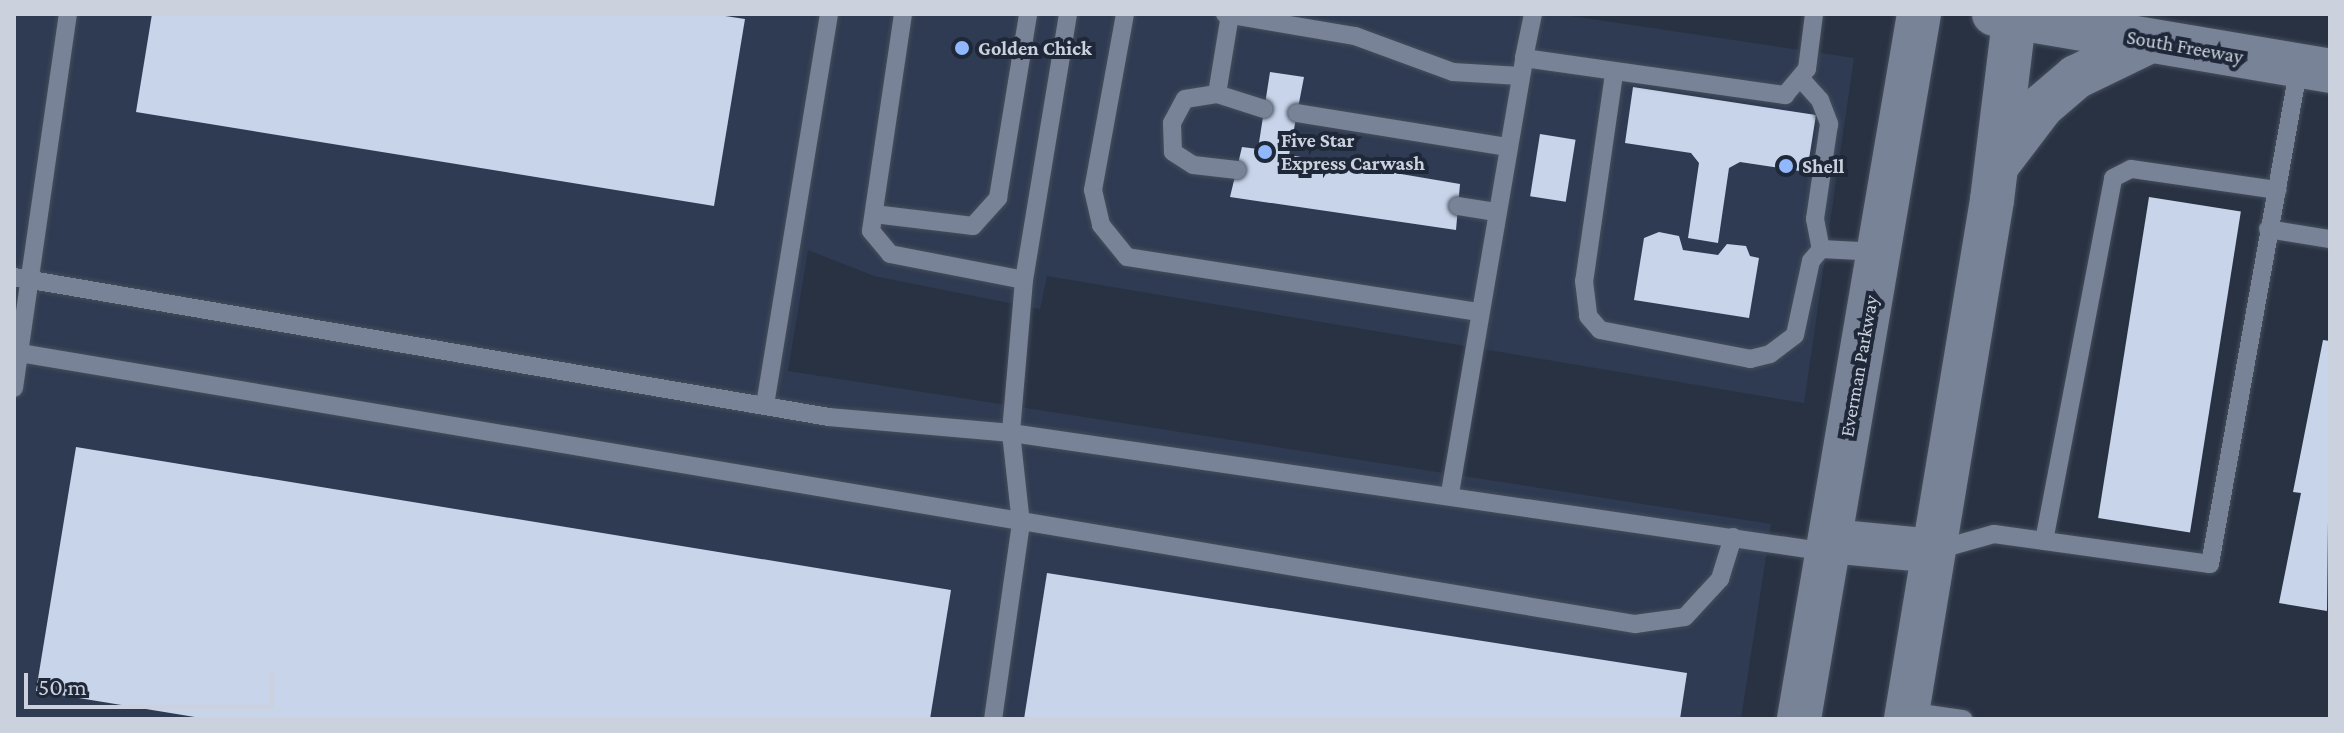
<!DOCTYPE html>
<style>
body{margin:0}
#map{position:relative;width:2344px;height:733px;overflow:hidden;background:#283243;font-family:"Crimson Pro",serif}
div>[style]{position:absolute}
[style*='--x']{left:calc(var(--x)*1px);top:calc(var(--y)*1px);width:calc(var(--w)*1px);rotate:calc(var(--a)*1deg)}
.built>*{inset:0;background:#2f3b52}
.building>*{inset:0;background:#c7d4ea;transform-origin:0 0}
.roads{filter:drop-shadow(0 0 2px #454e5b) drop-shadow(0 0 2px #454e5b)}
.lane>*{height:18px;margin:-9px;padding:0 9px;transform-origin:9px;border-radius:9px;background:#788398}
.secondary>*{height:44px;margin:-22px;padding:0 22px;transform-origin:22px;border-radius:22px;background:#788398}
.dots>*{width:22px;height:22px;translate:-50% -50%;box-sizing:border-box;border:4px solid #1f2839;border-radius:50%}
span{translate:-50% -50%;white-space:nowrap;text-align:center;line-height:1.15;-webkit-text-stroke:8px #1f2839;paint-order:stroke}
.street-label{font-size:20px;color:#ccd2dd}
.poi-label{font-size:20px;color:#ccd2dd;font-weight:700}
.left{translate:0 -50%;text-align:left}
.frame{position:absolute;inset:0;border:16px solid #ccd2dd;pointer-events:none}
.scale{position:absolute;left:24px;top:673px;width:250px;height:36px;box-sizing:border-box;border:4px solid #ccd2dd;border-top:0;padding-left:10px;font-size:24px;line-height:28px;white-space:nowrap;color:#ccd2dd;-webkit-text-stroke:6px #1f2839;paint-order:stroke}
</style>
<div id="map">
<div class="built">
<div style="clip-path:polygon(14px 14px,1558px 14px,1854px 58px,1804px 403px,1047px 276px,1040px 309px,874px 276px,808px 250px,788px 371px,1771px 524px,1741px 719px,14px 719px)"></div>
</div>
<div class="building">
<div style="clip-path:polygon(152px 14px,712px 14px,745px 19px,714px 206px,136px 112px)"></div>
<div style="clip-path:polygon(1270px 72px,1304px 77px,1289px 155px,1460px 184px,1456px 230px,1230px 197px,1242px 147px,1258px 149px)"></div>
<div style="clip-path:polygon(1633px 87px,1816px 115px,1807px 172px,1740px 162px,1729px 168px,1718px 243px,1688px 238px,1699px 163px,1691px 153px,1625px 143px)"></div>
<div style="left:1540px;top:134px;width:36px;height:63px;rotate:9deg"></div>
<div style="left:2149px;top:197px;width:93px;height:325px;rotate:9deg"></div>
<div style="clip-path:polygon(1659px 232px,1679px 236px,1683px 250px,1718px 255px,1727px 244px,1746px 246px,1750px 256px,1759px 258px,1749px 318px,1634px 300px,1644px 238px)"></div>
<div style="clip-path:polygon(2323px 340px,2330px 341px,2327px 611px,2279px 603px,2301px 493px,2293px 492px)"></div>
<div style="clip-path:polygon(76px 447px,951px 590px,930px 719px,207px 719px,36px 691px)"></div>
<div style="clip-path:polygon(1047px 573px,1687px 673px,1680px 719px,1024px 719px)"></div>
</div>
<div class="roads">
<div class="lane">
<div style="--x:903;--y:14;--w:219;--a:98.4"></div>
<div style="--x:871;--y:231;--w:30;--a:50"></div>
<div style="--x:890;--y:254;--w:136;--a:11"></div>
<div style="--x:1024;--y:280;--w:154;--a:94.9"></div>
<div style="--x:1011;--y:433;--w:91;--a:83.7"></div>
<div style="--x:1021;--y:523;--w:198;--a:98.1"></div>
<div style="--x:1125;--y:14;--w:179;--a:100.3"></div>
<div style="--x:1093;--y:190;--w:36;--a:77"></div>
<div style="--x:1101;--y:225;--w:41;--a:50.9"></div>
<div style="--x:1127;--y:257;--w:357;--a:8.9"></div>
<div style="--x:1225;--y:14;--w:132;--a:9.6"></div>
<div style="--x:1355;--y:36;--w:104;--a:20.2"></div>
<div style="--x:1453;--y:72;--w:67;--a:3.4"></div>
<div style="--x:1533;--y:14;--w:45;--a:101.6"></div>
<div style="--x:1524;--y:58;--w:264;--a:8.1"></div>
<div style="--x:1785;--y:95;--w:34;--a:-50"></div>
<div style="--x:1807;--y:69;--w:55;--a:-82.7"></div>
<div style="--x:1614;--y:74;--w:209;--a:98.2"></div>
<div style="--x:1584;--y:281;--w:35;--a:83"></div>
<div style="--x:1588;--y:316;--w:18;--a:49"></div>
<div style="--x:1600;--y:330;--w:153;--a:10.9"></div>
<div style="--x:1750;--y:359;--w:21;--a:-14"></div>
<div style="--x:1770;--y:354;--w:31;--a:-37"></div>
<div style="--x:1795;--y:335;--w:76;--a:-77.8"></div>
<div style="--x:1811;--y:261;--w:16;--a:-50"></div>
<div style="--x:1821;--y:249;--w:58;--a:3"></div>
<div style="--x:1801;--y:79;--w:28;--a:48"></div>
<div style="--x:1820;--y:100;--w:26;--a:69"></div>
<div style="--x:1829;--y:124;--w:96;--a:98.4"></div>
<div style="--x:1815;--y:219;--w:31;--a:79"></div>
<div style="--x:1217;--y:94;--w:80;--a:-80.7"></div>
<div style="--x:1297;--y:113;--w:214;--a:9.2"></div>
<div style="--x:1237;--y:170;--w:44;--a:-173.5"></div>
<div style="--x:1193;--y:165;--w:24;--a:-147"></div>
<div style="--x:1173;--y:152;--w:29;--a:-92"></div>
<div style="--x:1172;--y:123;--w:27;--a:-62"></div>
<div style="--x:1185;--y:99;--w:32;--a:-9"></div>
<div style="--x:1217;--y:94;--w:49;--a:17.7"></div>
<div style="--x:1458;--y:206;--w:39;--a:9"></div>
<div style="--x:874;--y:214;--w:100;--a:6.9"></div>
<div style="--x:973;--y:226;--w:38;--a:-48"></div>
<div style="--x:998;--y:198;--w:186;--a:-80.7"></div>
<div style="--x:2268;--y:229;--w:63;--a:9.2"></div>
<div style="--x:14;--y:277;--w:827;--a:9.75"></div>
<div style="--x:829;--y:417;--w:183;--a:5"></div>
<div style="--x:1011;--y:433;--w:826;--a:8.29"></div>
<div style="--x:1024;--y:280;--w:270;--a:-80.6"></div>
<div style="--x:14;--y:352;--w:1644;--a:9.53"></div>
<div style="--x:1635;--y:624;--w:50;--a:-8"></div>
<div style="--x:1685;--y:617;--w:52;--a:-47.4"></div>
<div style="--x:1720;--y:579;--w:44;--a:-72.8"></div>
<div style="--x:14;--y:388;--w:378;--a:-81.8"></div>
<div style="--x:765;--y:405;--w:396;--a:-80.7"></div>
<div style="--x:1450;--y:493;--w:441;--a:-80.3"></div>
<div style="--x:2044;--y:541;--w:369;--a:-79.2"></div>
<div style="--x:2113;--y:178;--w:20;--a:-27"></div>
<div style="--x:2131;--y:169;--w:148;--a:8.2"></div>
<div style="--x:1937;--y:550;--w:59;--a:-15.7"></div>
<div style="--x:1994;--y:534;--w:218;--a:7.9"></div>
<div style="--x:2210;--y:564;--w:506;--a:-79.87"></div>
<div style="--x:1907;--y:711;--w:57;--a:8.1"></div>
</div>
<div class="secondary">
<div style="--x:1994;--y:14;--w:341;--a:9.6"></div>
<div style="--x:1998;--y:164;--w:73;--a:-52.8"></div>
<div style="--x:2042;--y:106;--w:45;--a:-40.5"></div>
<div style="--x:2076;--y:77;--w:82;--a:-25.9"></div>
<div style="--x:1830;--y:541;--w:104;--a:5.5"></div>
<div style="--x:1799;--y:719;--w:715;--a:-80.34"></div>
<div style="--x:1906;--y:719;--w:526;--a:-80.59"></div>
<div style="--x:1992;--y:200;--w:187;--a:-83"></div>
</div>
</div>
<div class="dots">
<div style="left:962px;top:48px;background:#91b8fd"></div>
<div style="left:1265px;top:152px;background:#91b8fd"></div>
<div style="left:1786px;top:166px;background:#91b8fd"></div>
</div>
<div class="street-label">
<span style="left:2185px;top:47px;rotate:10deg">South Freeway</span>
<span style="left:1859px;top:366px;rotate:-80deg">Everman Parkway</span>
</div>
<div class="poi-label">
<span class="left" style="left:978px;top:48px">Golden Chick</span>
<span class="left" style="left:1281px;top:152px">Five Star<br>Express Carwash</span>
<span class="left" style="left:1802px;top:166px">Shell</span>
</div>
<div class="frame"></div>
<div class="scale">50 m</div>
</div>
